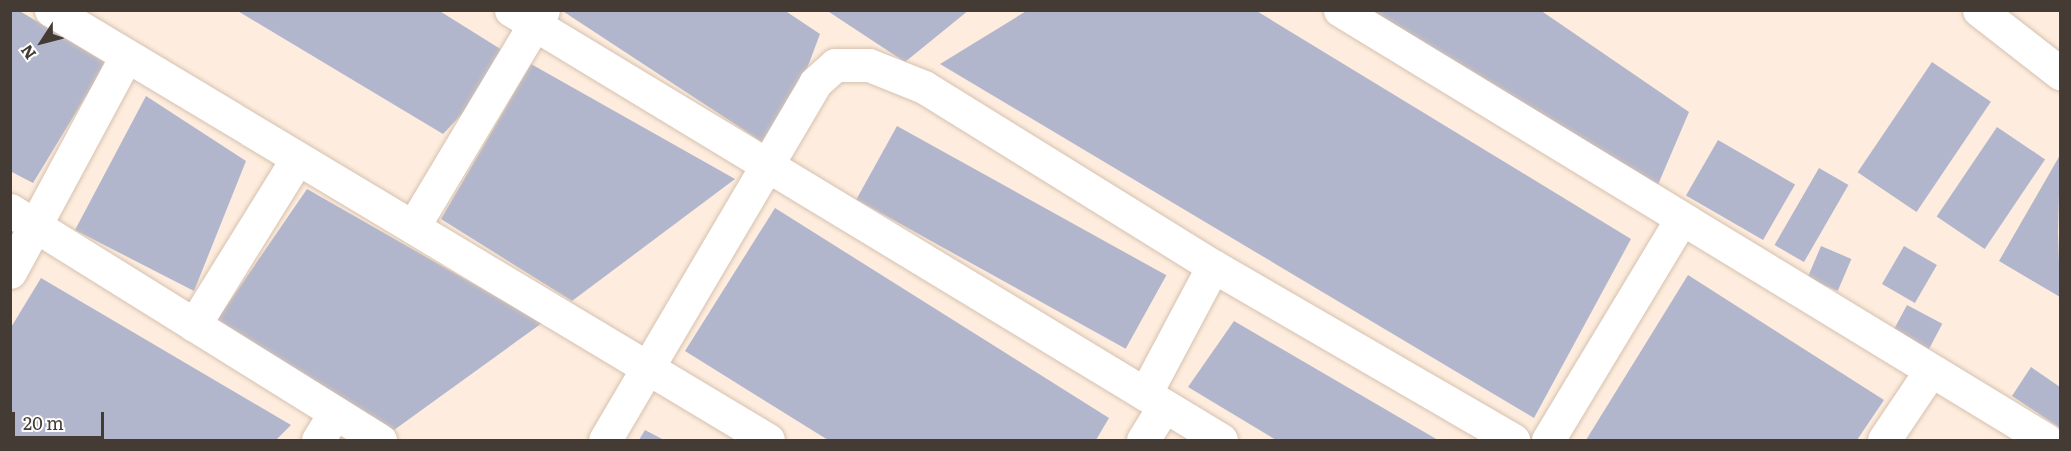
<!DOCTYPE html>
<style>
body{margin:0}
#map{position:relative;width:2071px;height:451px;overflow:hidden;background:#feedde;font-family:Literata,serif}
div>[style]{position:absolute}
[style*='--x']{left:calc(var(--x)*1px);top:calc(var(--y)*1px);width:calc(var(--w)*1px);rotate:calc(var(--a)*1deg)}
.building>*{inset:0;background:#b1b6cd;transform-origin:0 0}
.roads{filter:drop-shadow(0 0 2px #d6c1b0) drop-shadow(0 0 2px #d6c1b0)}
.minor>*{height:33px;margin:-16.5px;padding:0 16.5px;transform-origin:16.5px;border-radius:16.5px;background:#fff}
span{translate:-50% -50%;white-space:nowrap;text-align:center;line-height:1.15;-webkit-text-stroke:5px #fdfdfd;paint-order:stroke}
.frame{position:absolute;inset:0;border:12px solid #443b34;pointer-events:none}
.north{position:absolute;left:12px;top:12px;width:60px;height:60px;-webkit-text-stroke:4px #fdfdfd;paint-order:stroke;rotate:234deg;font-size:16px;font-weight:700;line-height:24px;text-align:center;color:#443b34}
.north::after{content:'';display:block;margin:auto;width:21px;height:27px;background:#443b34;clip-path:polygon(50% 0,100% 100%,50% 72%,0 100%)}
.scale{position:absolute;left:12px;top:412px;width:92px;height:27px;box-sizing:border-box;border:3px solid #443b34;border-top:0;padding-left:8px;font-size:18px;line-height:21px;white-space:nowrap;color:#443b34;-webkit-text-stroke:4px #fdfdfd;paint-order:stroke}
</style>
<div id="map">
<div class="building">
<div style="clip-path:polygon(10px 10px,18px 10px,106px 63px,33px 183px,10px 171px)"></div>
<div style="clip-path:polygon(236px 10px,438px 10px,515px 58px,443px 134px)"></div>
<div style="clip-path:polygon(561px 10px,784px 10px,820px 34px,776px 151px)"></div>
<div style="clip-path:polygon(826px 10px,969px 10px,905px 62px)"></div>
<div style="clip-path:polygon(1028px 10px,1255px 10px,1631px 239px,1534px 418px,940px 64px)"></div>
<div style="clip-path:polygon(1363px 10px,1540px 10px,1689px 112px,1657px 187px)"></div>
<div style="left:1932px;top:62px;width:71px;height:133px;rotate:34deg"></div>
<div style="clip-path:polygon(531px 64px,735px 179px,572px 301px,441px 219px)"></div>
<div style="clip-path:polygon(146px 96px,246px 161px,194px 291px,75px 230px)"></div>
<div style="left:897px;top:126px;width:308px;height:84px;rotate:29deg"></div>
<div style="left:1997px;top:127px;width:58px;height:108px;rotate:34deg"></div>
<div style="left:1718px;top:140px;width:89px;height:64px;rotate:30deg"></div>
<div style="clip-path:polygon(2060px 155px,2058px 232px,2060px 297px,1999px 261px)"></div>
<div style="left:1819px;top:168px;width:34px;height:89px;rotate:30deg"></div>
<div style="clip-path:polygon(307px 189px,542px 323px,394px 430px,208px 333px)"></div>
<div style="clip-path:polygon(775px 208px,1109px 418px,1096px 440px,828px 440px,685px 351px)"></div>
<div style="left:1821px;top:246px;width:33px;height:35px;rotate:23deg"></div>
<div style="left:1904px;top:246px;width:38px;height:44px;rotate:30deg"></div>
<div style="clip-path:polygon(1688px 275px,1884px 400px,1857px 440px,1586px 440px)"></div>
<div style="clip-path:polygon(41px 278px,291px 425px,276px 440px,10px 440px,10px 329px)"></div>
<div style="left:1907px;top:305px;width:40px;height:29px;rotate:28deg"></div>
<div style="clip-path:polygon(1234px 321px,1438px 440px,1276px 440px,1188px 387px)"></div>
<div style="clip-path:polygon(2031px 367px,2060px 387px,2060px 428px,2012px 396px)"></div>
<div style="clip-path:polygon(645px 430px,664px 440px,639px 440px)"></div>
</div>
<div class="roads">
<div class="minor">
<div style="--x:51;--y:10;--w:836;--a:30.95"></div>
<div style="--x:511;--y:10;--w:830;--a:31.2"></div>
<div style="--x:1340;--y:10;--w:827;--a:31.34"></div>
<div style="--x:1979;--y:10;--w:103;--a:37.9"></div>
<div style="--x:10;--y:210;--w:436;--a:31.9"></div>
<div style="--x:413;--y:227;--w:253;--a:-59.1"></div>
<div style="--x:10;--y:272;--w:244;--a:-61.7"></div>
<div style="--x:194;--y:325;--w:195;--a:-58.2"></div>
<div style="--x:1145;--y:394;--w:145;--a:-62"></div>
<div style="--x:318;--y:440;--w:32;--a:-58"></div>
<div style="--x:605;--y:440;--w:414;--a:-59.5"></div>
<div style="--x:815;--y:83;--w:27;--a:-42"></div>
<div style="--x:835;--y:65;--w:34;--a:0"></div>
<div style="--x:869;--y:65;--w:59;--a:21.8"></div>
<div style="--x:924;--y:87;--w:340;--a:31.8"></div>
<div style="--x:1213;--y:266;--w:347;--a:30.1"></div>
<div style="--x:1143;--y:440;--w:39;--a:-58"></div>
<div style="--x:1548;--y:440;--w:256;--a:-58.9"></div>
<div style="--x:1884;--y:440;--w:81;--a:-56.1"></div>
</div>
</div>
<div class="frame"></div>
<div class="north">N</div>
<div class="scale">20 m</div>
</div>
